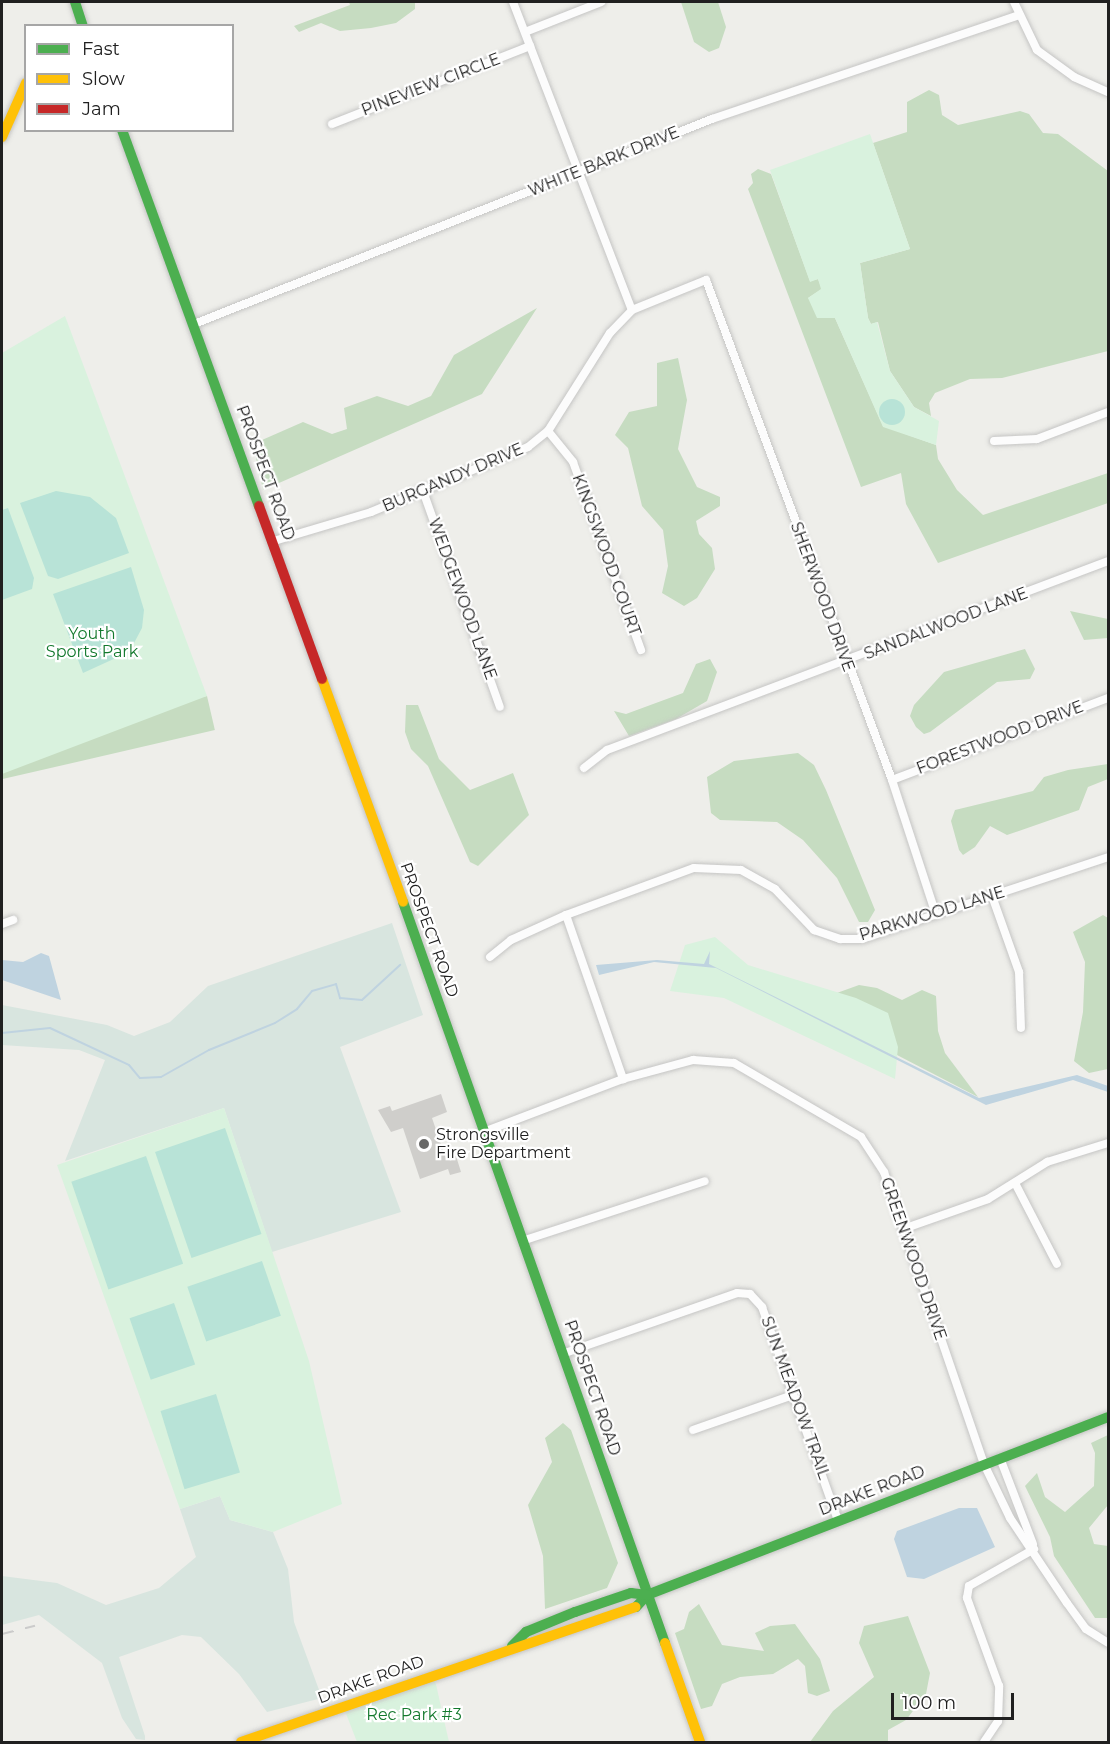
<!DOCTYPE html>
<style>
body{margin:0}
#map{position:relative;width:1110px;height:1744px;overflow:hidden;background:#eeeeea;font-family:Montserrat,sans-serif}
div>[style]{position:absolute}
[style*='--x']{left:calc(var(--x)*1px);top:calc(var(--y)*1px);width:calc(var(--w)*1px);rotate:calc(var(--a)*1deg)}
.forest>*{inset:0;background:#c6dcc1;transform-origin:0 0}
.wetland>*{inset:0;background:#d8e5df}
.park>*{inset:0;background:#d9f2de}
.pitch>*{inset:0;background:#b8e3d7;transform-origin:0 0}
.round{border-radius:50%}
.water>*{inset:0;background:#bfd3e0}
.stream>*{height:2px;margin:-1px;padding:0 1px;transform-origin:1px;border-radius:1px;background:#bfd3e0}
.building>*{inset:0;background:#cfcecb}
.roads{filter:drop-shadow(0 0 2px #c5c5c4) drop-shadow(0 0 2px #c5c5c4)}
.street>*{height:8px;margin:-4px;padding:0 4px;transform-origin:4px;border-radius:4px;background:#fcfcfc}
.fast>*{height:10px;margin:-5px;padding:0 5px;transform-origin:5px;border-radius:5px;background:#4caf50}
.slow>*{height:10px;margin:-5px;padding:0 5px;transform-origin:5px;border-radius:5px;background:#ffc107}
.jam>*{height:10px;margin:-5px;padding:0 5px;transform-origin:5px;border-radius:5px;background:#c62828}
.rail>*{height:2px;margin-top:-1px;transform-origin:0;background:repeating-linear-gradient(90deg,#cbcbcb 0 12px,transparent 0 24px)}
.dots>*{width:16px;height:16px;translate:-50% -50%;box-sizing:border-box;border:3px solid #fff;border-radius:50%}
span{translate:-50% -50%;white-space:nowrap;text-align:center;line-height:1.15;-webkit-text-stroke:4.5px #fff;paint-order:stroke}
.street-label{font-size:16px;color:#202020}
.park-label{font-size:16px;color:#13792d}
.poi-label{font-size:16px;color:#202020}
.left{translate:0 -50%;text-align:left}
.frame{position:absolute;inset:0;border:3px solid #202020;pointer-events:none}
.legend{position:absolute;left:24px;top:24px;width:210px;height:108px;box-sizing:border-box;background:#fff;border:2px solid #a6a6a6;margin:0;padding:8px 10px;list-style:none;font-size:18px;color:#202020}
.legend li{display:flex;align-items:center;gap:12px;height:30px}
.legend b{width:30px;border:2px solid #a6a6a6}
.scale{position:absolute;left:891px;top:1693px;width:123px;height:27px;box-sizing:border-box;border:3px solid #202020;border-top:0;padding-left:8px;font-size:18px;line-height:21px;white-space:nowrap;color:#202020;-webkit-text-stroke:4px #fff;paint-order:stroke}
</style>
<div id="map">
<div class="forest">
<div style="clip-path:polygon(349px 2px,415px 2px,415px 9px,396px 23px,371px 28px,340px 31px,321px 23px,299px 32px,294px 26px,350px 5px)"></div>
<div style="clip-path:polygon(681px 2px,718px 2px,726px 27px,719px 48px,709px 52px,694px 42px)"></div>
<div style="clip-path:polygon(929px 90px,939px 95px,942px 115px,958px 125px,1020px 111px,1029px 114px,1043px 133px,1058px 134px,1108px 171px,1108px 351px,1002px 378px,970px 379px,935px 393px,929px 403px,931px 416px,914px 407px,890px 371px,878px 322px,871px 324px,868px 318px,860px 263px,910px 249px,873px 143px,907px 132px,907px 102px)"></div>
<div style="clip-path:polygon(758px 169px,771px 174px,810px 281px,818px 279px,822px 289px,808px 298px,835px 318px,883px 426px,936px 445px,938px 459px,957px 490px,983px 515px,1108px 473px,1108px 503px,938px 563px,906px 504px,901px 473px,861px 487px,748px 189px,753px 183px,751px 174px)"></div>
<div style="clip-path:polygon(537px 308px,482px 394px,263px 490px,253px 444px,303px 422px,332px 434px,347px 429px,344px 408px,377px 396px,408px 406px,431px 396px,454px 355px)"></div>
<div style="clip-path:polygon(678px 358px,687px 400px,678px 449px,697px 487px,720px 497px,720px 506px,696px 521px,699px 534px,712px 548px,715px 569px,697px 598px,684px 606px,662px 593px,668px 566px,663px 530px,642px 506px,628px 448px,615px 435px,629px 412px,657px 406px,657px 363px)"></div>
<div style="clip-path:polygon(1070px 611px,1108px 619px,1108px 638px,1084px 640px)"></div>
<div style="clip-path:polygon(1025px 649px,1035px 669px,1030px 679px,997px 682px,930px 732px,924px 734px,916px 727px,910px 716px,914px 705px,944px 672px)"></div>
<div style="clip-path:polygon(710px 659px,717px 672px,707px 701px,676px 719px,629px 736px,614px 711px,626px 714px,683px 693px,696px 664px)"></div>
<div style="left:207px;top:696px;width:35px;height:219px;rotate:77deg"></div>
<div style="clip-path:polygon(406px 705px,418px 705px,439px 759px,470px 790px,513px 773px,529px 815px,478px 866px,470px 862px,428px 766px,411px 749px,405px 732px)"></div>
<div style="clip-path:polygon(798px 753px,814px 765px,826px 790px,875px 910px,868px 922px,859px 922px,837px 878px,803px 840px,777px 822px,720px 820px,711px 813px,707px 777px,734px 761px)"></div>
<div style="clip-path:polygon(1108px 764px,1108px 779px,1088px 787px,1079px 810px,1007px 835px,990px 826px,975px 847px,963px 855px,959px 850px,951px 821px,955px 810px,1033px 791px,1044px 777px,1068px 770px)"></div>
<div style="clip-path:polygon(1103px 915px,1108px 918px,1108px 1069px,1089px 1073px,1074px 1061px,1083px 1012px,1085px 962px,1073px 932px)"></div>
<div style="clip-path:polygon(859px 985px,877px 988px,902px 1000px,922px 990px,936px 996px,938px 1031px,945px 1053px,978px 1097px,897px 1055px,823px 998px)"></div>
<div style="clip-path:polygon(563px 1423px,571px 1430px,618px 1563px,607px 1588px,545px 1609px,543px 1556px,528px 1505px,552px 1462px,545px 1438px)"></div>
<div style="clip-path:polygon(1108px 1435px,1108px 1505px,1089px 1528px,1094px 1544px,1108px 1546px,1108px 1618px,1095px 1618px,1054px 1556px,1050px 1537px,1025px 1486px,1037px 1473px,1045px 1497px,1065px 1512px,1094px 1486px,1095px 1453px,1091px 1443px)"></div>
<div style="clip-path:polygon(699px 1604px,722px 1645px,764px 1651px,755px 1633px,770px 1626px,795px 1624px,820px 1659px,830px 1691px,817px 1696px,808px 1693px,805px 1666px,798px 1659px,773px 1674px,740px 1677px,722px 1684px,712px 1706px,701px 1709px,675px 1633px,684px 1629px,689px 1612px)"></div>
<div style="clip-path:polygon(908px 1616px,930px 1673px,926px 1694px,906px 1720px,888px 1730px,888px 1742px,810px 1742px,833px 1711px,874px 1677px,859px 1643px,864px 1626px)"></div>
</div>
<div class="wetland">
<div style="clip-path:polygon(392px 923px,423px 1015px,340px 1047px,401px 1212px,272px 1252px,224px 1108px,65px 1161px,105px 1060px,79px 1050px,2px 1045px,2px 1005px,107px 1025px,134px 1036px,170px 1022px,208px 986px)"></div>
<div style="clip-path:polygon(220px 1496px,230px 1520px,273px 1532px,288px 1569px,294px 1622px,322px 1698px,267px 1712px,239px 1674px,201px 1637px,182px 1635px,119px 1657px,145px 1736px,145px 1740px,136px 1739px,122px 1718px,102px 1663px,39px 1615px,2px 1625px,2px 1576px,57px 1583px,106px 1605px,159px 1588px,196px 1557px,180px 1509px)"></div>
</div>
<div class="park">
<div style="clip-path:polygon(870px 134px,910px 249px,860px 263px,868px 318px,871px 324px,877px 322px,890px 371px,914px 407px,939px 421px,936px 445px,883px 427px,835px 318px,817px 318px,808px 298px,821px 289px,818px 279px,810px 282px,770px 170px)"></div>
<div style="clip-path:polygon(65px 316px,207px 696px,2px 774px,2px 353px)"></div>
<div style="clip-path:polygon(715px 937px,748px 965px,856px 998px,888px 1013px,898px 1047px,895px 1079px,724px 998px,670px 991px,685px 945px)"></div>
<div style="clip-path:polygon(224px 1108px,309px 1361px,342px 1504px,273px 1532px,230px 1520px,220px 1496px,180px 1509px,57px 1165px)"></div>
<div style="clip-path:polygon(435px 1680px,449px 1742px,357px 1742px,345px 1711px)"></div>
</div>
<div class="pitch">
<div class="round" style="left:879px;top:399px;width:26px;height:26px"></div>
<div style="clip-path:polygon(56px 491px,90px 497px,116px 518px,129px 553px,58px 579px,48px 576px,20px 503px)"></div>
<div style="clip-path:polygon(8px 508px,34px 578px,32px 589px,2px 600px,2px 510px)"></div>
<div style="clip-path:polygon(131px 567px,144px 610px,142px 628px,134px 643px,118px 657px,83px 673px,53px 594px)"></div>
<div style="left:225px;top:1128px;width:112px;height:74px;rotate:71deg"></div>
<div style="left:146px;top:1156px;width:114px;height:79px;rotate:71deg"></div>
<div style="left:262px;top:1261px;width:58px;height:79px;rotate:71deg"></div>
<div style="left:174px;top:1303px;width:65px;height:47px;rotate:71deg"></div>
<div style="left:216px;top:1394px;width:82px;height:58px;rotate:73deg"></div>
</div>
<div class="water">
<div style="clip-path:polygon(710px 951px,709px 964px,979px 1098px,1077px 1075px,1108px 1086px,1108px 1092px,1073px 1080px,986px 1105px,716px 968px,654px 962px,599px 975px,596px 965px,657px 960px,704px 964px)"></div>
<div style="clip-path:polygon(41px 953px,49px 956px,61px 1000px,2px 980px,2px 960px,23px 962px)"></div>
<div style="clip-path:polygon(959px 1508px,977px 1508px,995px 1547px,924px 1579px,907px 1577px,894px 1539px,897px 1531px)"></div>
</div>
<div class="stream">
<div style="--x:2;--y:1033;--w:48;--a:-5.9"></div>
<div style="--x:50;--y:1028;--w:87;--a:25.1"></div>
<div style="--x:129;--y:1065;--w:17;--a:50"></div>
<div style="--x:140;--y:1078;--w:21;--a:-3"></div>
<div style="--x:161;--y:1077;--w:55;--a:-29.4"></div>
<div style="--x:209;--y:1050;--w:71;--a:-22.2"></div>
<div style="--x:275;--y:1023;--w:26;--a:-32"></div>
<div style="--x:297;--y:1009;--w:23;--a:-50"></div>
<div style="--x:312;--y:991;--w:25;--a:-16"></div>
<div style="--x:336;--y:984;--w:15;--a:74"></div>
<div style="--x:340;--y:998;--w:22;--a:5"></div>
<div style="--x:362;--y:1000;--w:52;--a:-42.6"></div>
</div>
<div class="building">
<div style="clip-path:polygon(441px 1094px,447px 1112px,432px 1118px,446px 1159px,456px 1156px,461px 1172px,450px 1175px,448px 1169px,420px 1179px,403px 1128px,391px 1132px,378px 1110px,390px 1106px,392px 1111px)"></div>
</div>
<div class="roads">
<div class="street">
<div style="--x:513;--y:2;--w:330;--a:68.9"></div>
<div style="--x:1014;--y:2;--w:53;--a:64.4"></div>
<div style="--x:1037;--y:50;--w:46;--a:36.1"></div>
<div style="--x:1074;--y:77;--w:37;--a:24"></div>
<div style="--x:525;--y:32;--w:82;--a:-21.5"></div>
<div style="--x:332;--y:124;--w:213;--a:-21.5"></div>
<div style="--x:194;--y:324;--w:557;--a:-21.59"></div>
<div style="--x:712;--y:119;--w:324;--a:-18.7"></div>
<div style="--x:548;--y:431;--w:40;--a:51"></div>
<div style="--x:573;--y:462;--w:200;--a:70.1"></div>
<div style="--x:994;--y:441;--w:43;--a:-2.7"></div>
<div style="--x:1037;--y:439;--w:76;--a:-20.8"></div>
<div style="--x:423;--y:491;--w:229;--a:70.4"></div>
<div style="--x:274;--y:541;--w:101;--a:-16.6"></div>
<div style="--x:371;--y:512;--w:170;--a:-22.5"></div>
<div style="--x:528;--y:447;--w:26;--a:-39"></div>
<div style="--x:548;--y:431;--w:116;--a:-57.7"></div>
<div style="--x:610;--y:333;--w:32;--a:-46"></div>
<div style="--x:632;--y:310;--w:80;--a:-22.1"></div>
<div style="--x:706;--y:280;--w:533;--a:69.59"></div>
<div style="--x:892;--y:780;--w:142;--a:71.9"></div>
<div style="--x:584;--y:768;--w:29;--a:-38"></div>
<div style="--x:607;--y:750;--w:535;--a:-20.67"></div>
<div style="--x:892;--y:780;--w:231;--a:-20.8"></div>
<div style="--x:992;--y:896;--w:81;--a:70.4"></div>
<div style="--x:1019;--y:972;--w:56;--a:88"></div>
<div style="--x:566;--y:915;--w:174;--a:70.8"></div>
<div style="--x:2;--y:924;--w:12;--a:-20"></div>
<div style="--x:490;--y:957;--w:27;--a:-39"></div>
<div style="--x:511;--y:940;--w:60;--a:-24.4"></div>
<div style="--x:566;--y:915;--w:136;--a:-20.2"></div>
<div style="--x:694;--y:868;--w:47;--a:2.4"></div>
<div style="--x:741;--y:870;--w:39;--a:29"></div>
<div style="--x:775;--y:889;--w:57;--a:46.4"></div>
<div style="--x:814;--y:930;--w:28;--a:19"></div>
<div style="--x:840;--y:939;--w:22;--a:0"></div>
<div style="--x:862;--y:939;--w:259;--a:-18.4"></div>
<div style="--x:486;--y:1131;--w:147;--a:-20.8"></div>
<div style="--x:623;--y:1079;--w:73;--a:-15.2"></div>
<div style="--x:693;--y:1060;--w:41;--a:4.2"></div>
<div style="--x:734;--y:1063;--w:147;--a:30.2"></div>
<div style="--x:861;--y:1137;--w:42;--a:56.7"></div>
<div style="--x:884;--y:1172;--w:309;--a:71.1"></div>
<div style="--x:984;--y:1464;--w:60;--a:64.3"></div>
<div style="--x:1010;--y:1518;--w:102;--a:56.2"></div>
<div style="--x:1067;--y:1603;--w:32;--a:54"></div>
<div style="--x:1086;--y:1629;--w:26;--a:32"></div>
<div style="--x:1015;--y:1183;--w:91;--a:62.6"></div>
<div style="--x:903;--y:1229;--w:90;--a:-19.4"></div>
<div style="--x:988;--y:1199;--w:70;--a:-32.1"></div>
<div style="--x:1047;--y:1162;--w:64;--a:-17.3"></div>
<div style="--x:525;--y:1240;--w:189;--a:-18.1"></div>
<div style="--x:565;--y:1353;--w:182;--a:-19.2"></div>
<div style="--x:737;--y:1293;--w:13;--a:4"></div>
<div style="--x:750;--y:1294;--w:18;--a:47"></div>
<div style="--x:762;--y:1307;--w:226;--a:70.4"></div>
<div style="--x:693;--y:1430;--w:106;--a:-19.3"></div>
<div style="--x:1000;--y:1458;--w:92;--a:69"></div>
<div style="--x:984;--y:1742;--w:25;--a:-56"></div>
<div style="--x:998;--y:1721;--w:35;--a:-88"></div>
<div style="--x:999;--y:1686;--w:94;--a:-110"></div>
<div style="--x:967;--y:1598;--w:12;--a:-81"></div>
<div style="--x:969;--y:1586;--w:75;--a:-29.6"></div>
</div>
<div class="fast">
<div style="--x:75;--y:2;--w:25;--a:72"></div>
<div style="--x:122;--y:130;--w:400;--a:70"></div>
<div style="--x:403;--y:902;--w:786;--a:70.53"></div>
<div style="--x:636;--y:1607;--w:16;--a:-47"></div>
<div style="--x:647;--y:1595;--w:494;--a:-21.1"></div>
<div style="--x:512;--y:1646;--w:20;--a:-45"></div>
<div style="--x:526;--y:1632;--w:53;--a:-22.2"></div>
<div style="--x:575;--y:1612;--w:59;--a:-18.7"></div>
<div style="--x:631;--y:1593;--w:16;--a:7"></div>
</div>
<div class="slow">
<div style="--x:2;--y:137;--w:59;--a:-66"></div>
<div style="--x:322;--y:679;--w:237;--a:70"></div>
<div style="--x:665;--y:1643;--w:105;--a:70.5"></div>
<div style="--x:241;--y:1742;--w:417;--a:-18.9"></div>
</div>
<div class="jam">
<div style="--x:259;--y:506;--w:184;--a:70"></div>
</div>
</div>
<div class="rail">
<div style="--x:2;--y:1634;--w:34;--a:-14"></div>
</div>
<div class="dots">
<div style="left:424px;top:1144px;background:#686867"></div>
</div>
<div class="street-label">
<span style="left:431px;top:85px;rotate:-21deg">PINEVIEW CIRCLE</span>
<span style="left:604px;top:162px;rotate:-22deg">WHITE BARK DRIVE</span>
<span style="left:265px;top:473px;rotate:70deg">PROSPECT ROAD</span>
<span style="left:453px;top:478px;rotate:-23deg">BURGANDY DRIVE</span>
<span style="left:606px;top:555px;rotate:70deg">KINGSWOOD COURT</span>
<span style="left:822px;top:597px;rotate:70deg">SHERWOOD DRIVE</span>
<span style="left:462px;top:599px;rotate:70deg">WEDGEWOOD LANE</span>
<span style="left:946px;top:624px;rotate:-21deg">SANDALWOOD LANE</span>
<span style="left:1000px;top:738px;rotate:-21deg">FORESTWOOD DRIVE</span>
<span style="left:932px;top:914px;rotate:-17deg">PARKWOOD LANE</span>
<span style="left:429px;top:930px;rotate:70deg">PROSPECT ROAD</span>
<span style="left:913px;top:1259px;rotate:71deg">GREENWOOD DRIVE</span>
<span style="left:592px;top:1388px;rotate:71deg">PROSPECT ROAD</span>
<span style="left:795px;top:1398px;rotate:70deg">SUN MEADOW TRAIL</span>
<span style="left:872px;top:1491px;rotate:-21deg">DRAKE ROAD</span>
<span style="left:371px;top:1680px;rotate:-20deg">DRAKE ROAD</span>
</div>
<div class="park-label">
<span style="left:92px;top:643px">Youth<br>Sports Park</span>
<span style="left:414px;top:1715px">Rec Park #3</span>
</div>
<div class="poi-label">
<span class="left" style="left:436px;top:1144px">Strongsville<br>Fire Department</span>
</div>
<div class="frame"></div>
<ul class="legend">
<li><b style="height:8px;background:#4caf50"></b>Fast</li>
<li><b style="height:8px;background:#ffc107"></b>Slow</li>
<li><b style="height:8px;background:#c62828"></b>Jam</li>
</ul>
<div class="scale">100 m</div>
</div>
